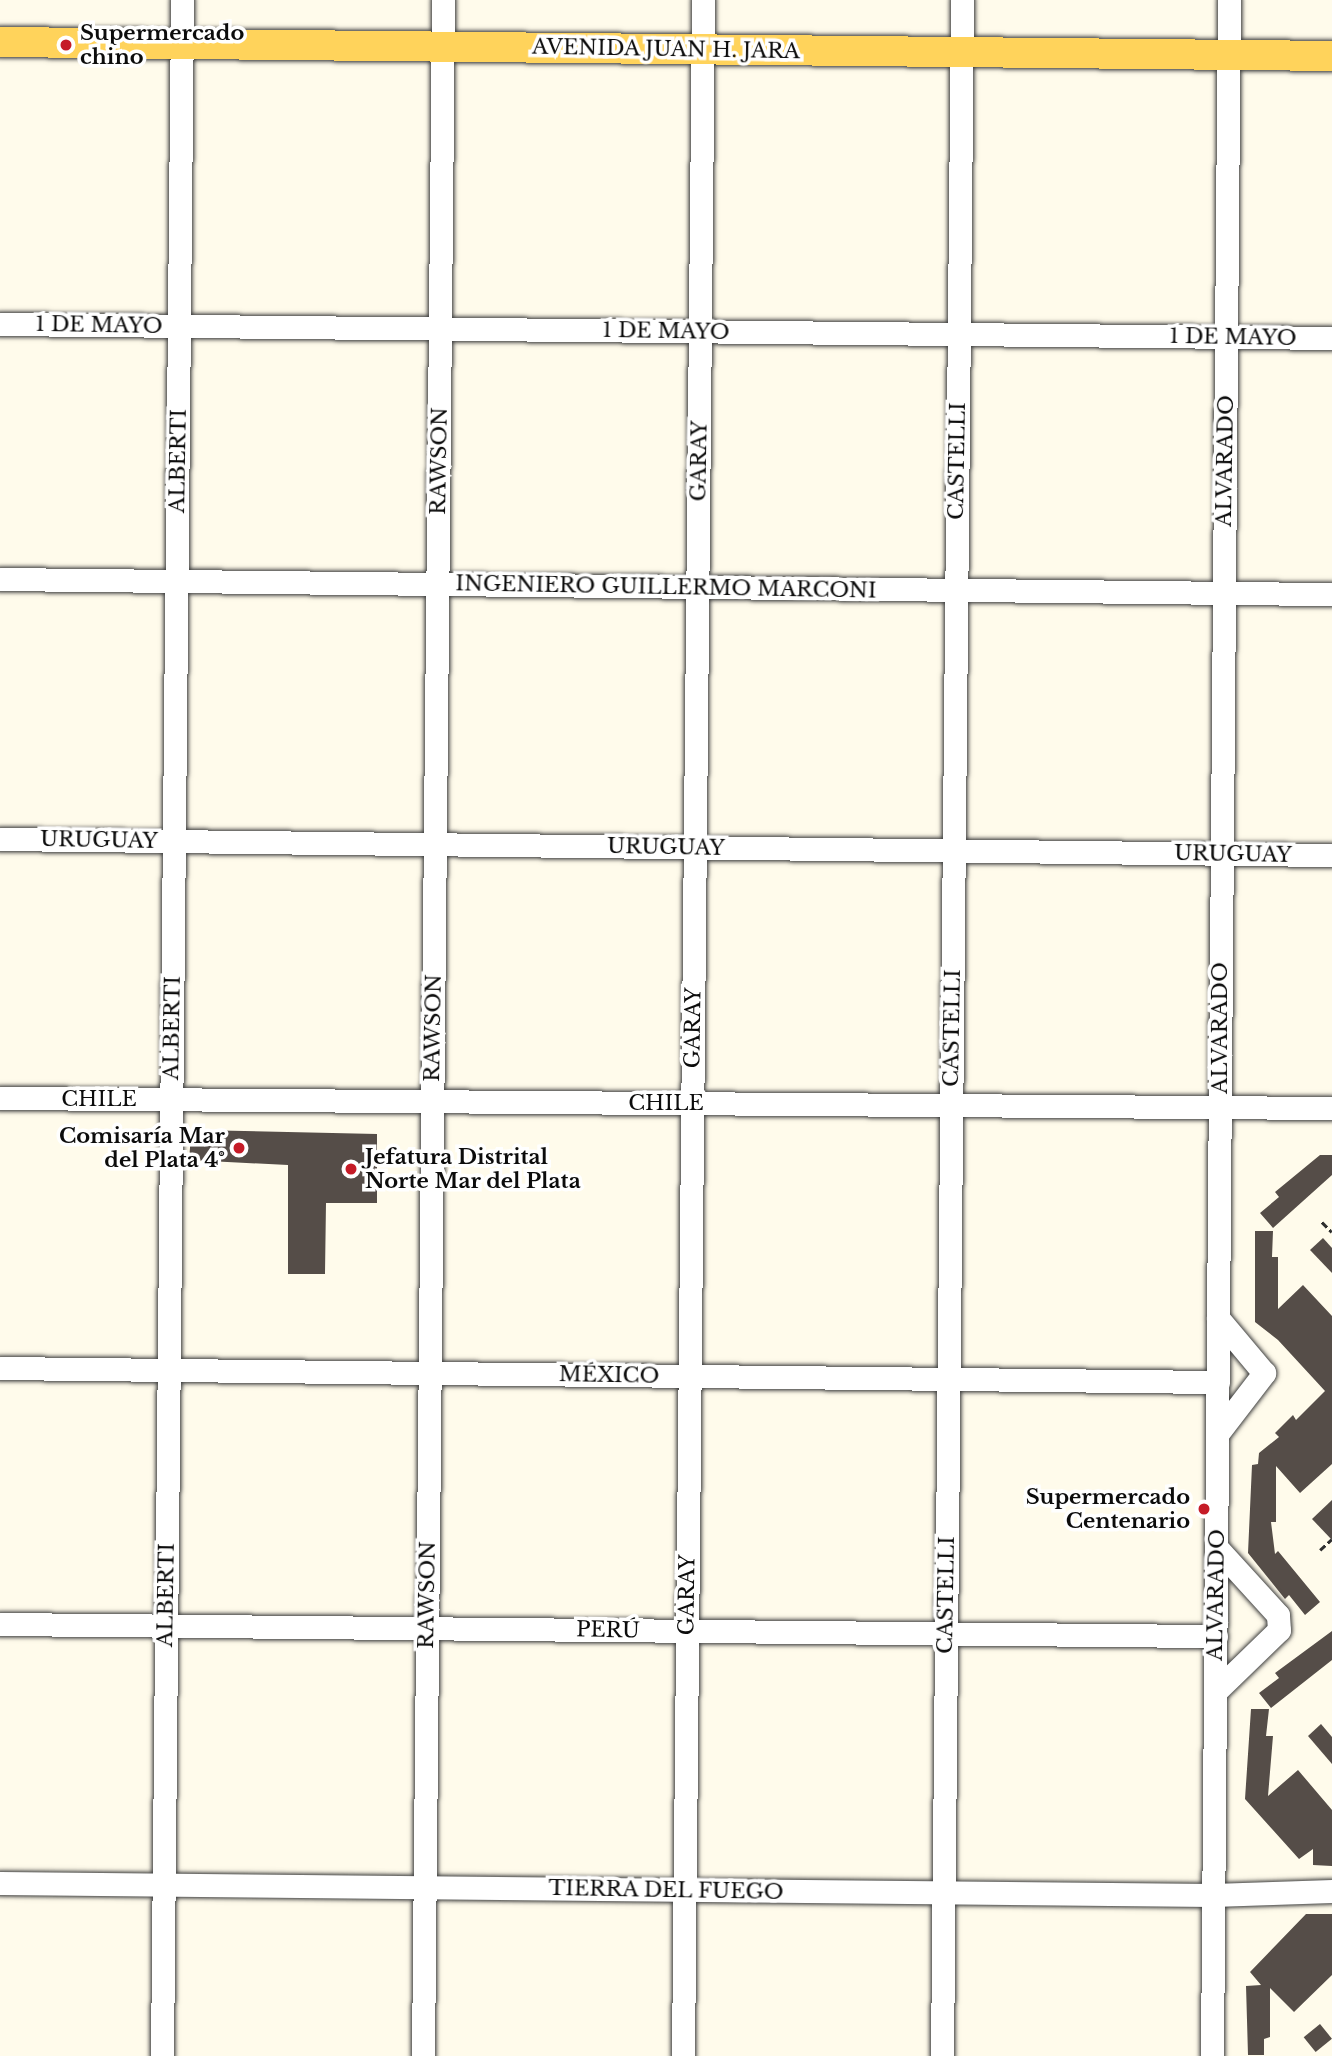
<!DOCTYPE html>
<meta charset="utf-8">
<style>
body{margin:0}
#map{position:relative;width:1332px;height:2056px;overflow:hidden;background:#fffbeb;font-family:"Libre Baskerville",serif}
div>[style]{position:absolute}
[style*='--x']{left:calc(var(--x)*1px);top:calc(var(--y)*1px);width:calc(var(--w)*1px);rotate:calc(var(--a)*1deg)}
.building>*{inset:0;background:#554d48;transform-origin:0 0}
.path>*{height:2.5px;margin-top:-1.25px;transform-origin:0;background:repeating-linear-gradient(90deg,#2e2e2e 0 7px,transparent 0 10.5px)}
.roads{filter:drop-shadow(0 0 2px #3f3f3f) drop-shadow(0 0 2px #3f3f3f)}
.minor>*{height:23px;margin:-11.5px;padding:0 11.5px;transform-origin:11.5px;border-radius:11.5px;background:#fff}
.major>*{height:30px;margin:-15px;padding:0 15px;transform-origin:15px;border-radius:15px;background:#ffd35b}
.dots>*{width:19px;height:19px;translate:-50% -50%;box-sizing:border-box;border:4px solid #fff;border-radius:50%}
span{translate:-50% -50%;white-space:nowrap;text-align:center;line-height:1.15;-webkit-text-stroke:7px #fff;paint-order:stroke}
.poi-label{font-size:21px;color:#0c0c0c;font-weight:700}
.left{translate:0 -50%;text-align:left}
.right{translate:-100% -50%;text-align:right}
.street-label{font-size:21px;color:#0c0c0c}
</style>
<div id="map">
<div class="building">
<div style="clip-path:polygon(197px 1130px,377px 1134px,377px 1203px,326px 1203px,325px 1274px,288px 1274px,288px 1165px,189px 1160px,191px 1135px)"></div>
<div style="clip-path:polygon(1320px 1155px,1332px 1155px,1332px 1175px,1273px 1228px,1260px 1213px,1279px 1197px,1275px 1192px)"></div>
<div style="clip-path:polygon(1255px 1231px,1273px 1231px,1272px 1257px,1278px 1257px,1278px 1309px,1303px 1285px,1332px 1316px,1332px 1464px,1300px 1493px,1276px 1466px,1276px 1522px,1271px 1522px,1275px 1554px,1278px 1551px,1320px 1602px,1305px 1615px,1289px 1595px,1285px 1599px,1248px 1553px,1252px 1465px,1258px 1464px,1259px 1453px,1279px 1437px,1275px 1433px,1293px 1415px,1296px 1420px,1325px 1391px,1278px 1340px,1255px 1322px)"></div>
<div style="clip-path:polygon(1323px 1238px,1332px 1248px,1332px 1273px,1310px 1250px)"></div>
<div style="clip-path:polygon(1332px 1500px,1332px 1540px,1312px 1519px)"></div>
<div style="clip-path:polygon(1332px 1631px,1332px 1660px,1271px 1708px,1259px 1693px,1279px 1678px,1275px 1673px)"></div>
<div style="clip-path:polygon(1251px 1709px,1269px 1709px,1266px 1736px,1273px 1736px,1268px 1796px,1298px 1770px,1332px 1810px,1332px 1866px,1313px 1865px,1313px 1849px,1299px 1859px,1245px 1799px)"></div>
<div style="clip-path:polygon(1321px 1724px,1332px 1737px,1332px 1764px,1308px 1736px)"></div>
<div style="clip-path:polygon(1306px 1914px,1332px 1914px,1332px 1975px,1294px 2012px,1270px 1988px,1270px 2037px,1264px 2039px,1264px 2055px,1248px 2055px,1246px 1986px,1261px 1985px,1250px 1972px)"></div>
<div style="left:1320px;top:2024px;width:19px;height:21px;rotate:51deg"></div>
</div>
<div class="path">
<div style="--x:1322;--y:1222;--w:14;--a:45"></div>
<div style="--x:1320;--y:1550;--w:16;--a:-43"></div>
</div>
<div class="roads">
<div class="minor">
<div style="--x:0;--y:324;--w:1332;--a:0.6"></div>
<div style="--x:0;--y:579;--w:1332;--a:0.65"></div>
<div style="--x:0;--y:839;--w:1332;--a:0.69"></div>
<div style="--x:0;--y:1098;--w:1332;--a:0.43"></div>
<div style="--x:0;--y:1368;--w:1218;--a:0.66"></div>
<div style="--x:1218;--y:1433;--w:76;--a:-52.5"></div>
<div style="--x:1264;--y:1373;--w:72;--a:-129.9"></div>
<div style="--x:0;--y:1624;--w:1216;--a:0.57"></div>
<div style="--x:1215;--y:1692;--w:89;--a:-44.1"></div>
<div style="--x:1279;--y:1630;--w:15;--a:-94"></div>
<div style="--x:1278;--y:1615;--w:91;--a:-132.3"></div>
<div style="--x:0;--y:1883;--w:1213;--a:0.57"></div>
<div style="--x:1213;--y:1895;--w:119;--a:-1.9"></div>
<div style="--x:162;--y:2056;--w:2056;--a:-89.44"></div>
<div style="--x:423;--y:2056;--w:2056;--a:-89.44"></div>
<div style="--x:683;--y:2056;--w:2056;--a:-89.44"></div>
<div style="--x:942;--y:2056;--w:2056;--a:-89.44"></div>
<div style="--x:1212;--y:2056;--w:2056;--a:-89.53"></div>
</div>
<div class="major">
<div style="--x:0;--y:42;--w:1332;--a:0.6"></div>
</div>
</div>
<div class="dots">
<div style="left:66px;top:45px;background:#c51b27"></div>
<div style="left:239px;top:1148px;background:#c51b27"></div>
<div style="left:351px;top:1169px;background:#c51b27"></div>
<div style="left:1204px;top:1509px;background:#c51b27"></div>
</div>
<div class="poi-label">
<span class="left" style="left:80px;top:45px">Supermercado<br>chino</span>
<span class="right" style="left:225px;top:1148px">Comisaría Mar<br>del Plata 4°</span>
<span class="left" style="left:365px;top:1169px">Jefatura Distrital<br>Norte Mar del Plata</span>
<span class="right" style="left:1190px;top:1509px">Supermercado<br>Centenario</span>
</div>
<div class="street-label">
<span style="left:666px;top:49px;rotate:1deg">AVENIDA JUAN H. JARA</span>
<span style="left:99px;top:325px;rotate:1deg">1 DE MAYO</span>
<span style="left:666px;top:331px;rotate:1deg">1 DE MAYO</span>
<span style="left:1233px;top:337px;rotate:1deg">1 DE MAYO</span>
<span style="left:178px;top:461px;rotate:-89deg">ALBERTI</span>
<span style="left:439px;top:461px;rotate:-89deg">RAWSON</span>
<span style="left:699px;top:461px;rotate:-89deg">GARAY</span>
<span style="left:957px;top:461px;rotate:-89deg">CASTELLI</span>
<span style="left:1225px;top:461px;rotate:-89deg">ALVARADO</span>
<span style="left:666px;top:587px;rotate:1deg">INGENIERO GUILLERMO MARCONI</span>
<span style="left:99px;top:840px;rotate:1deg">URUGUAY</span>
<span style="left:666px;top:847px;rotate:1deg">URUGUAY</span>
<span style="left:1233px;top:854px;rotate:1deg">URUGUAY</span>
<span style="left:172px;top:1028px;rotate:-89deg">ALBERTI</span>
<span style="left:433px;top:1028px;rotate:-89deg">RAWSON</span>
<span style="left:693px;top:1028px;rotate:-89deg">GARAY</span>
<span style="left:952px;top:1028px;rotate:-89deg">CASTELLI</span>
<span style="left:1220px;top:1028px;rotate:-90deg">ALVARADO</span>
<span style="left:99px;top:1099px">CHILE</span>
<span style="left:666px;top:1103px">CHILE</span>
<span style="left:609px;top:1375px;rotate:1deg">MÉXICO</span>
<span style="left:166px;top:1595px;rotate:-89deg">ALBERTI</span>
<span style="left:427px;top:1595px;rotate:-89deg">RAWSON</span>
<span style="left:687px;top:1595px;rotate:-89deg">GARAY</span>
<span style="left:946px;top:1595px;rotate:-89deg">CASTELLI</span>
<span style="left:1216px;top:1595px;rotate:-89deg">ALVARADO</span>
<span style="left:608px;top:1630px;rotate:1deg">PERÚ</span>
<span style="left:666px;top:1890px;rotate:1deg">TIERRA DEL FUEGO</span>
</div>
</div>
